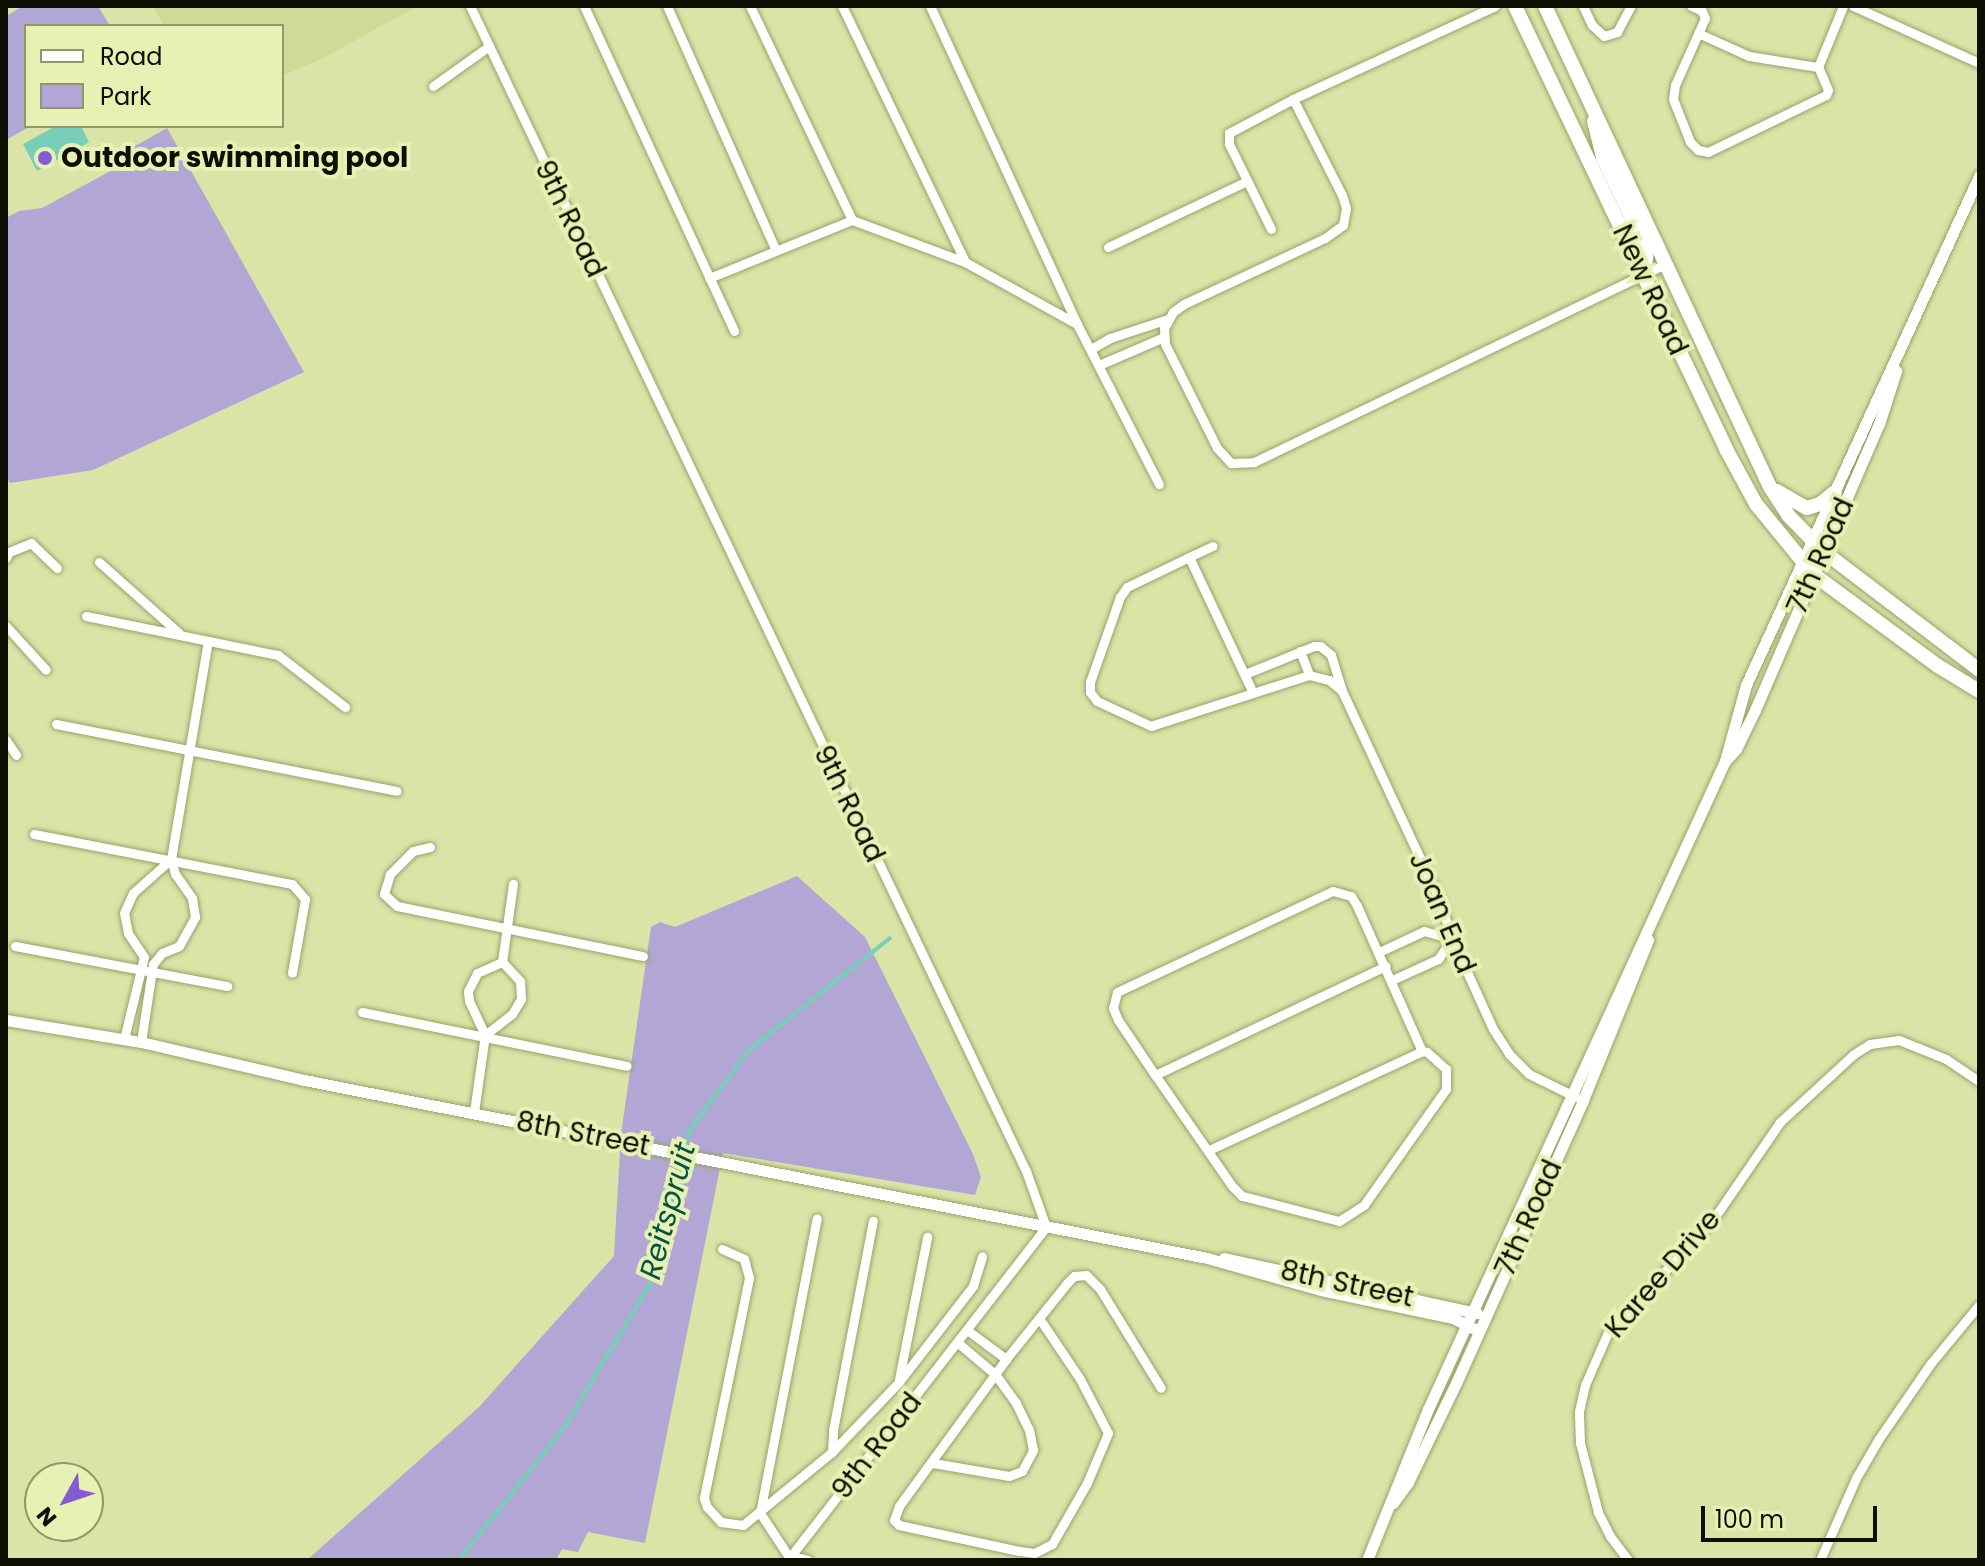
<!DOCTYPE html>
<style>
body{margin:0}
#map{position:relative;width:1985px;height:1566px;overflow:hidden;background:#dae4a7;font-family:Poppins,sans-serif}
div>[style]{position:absolute}
[style*='--x']{left:calc(var(--x)*1px);top:calc(var(--y)*1px);width:calc(var(--w)*1px);rotate:calc(var(--a)*1deg)}
.built>*{inset:0;background:#ceda95}
.green>*{inset:0;background:#b1a6d4}
.water>*{inset:0;background:#77ceb9}
.stream>*{height:4px;margin:-2px;padding:0 2px;transform-origin:2px;border-radius:2px;background:#77ceb9}
.roads{filter:drop-shadow(0 0 2px #99a368) drop-shadow(0 0 2px #99a368)}
.minor>*{height:9px;margin:-4.5px;padding:0 4.5px;transform-origin:4.5px;border-radius:4.5px;background:#fff}
.tertiary>*{height:11px;margin:-5.5px;padding:0 5.5px;transform-origin:5.5px;border-radius:5.5px;background:#fff}
.secondary>*{height:14px;margin:-7px;padding:0 7px;transform-origin:7px;border-radius:7px;background:#fff}
.dots>*{width:22px;height:22px;translate:-50% -50%;box-sizing:border-box;border:4px solid #e7f1b4;border-radius:50%}
span{translate:-50% -50%;white-space:nowrap;text-align:center;line-height:1.15;-webkit-text-stroke:8px #e7f1b4;paint-order:stroke}
.poi-label{font-size:28px;color:#0d1000;font-weight:700}
.left{translate:0 -50%;text-align:left}
.street-label{font-size:28px;color:#0d1000}
.water-label{font-size:30px;color:#045345;font-style:italic}
.frame{position:absolute;inset:0;border:8px solid #0d1000;pointer-events:none}
.legend{position:absolute;left:24px;top:24px;width:260px;height:104px;box-sizing:border-box;background:#e7f1b4;border:2px solid #90976c;margin:0;padding:10px 14px;list-style:none;font-size:24px;color:#0d1000}
.legend li{display:flex;align-items:center;gap:16px;height:40px}
.legend b{width:40px;border:2px solid #90976c}
.north{position:absolute;left:24px;top:1462px;width:80px;height:80px;box-sizing:border-box;background:#e7f1b4;border:2px solid #90976c;border-radius:50%;rotate:230deg;font-size:22px;font-weight:700;line-height:32px;text-align:center;color:#0d1000}
.north::after{content:'';display:block;margin:auto;width:28px;height:36px;background:#855bd5;clip-path:polygon(50% 0,100% 100%,50% 72%,0 100%)}
.scale{position:absolute;left:1701px;top:1506px;width:176px;height:36px;box-sizing:border-box;border:4px solid #0d1000;border-top:0;padding-left:10px;font-size:24px;line-height:28px;white-space:nowrap;color:#0d1000;-webkit-text-stroke:6px #e7f1b4;paint-order:stroke}
</style>
<div id="map">
<div class="built">
<div style="clip-path:polygon(153px 6px,411px 6px,413px 9px,319px 60px,282px 76px,282px 26px,164px 26px)"></div>
</div>
<div class="green">
<div style="clip-path:polygon(23px 6px,98px 6px,110px 26px,26px 26px,26px 126px,31px 126px,6px 140px,6px 16px)"></div>
<div style="clip-path:polygon(167px 128px,304px 372px,93px 470px,10px 483px,6px 477px,6px 218px,19px 211px,42px 208px,118px 167px,114px 158px)"></div>
<div style="clip-path:polygon(797px 876px,865px 937px,973px 1154px,981px 1177px,975px 1195px,723px 1153px,645px 1543px,588px 1532px,578px 1552px,562px 1549px,556px 1560px,307px 1560px,479px 1407px,614px 1256px,621px 1134px,651px 927px,660px 922px,675px 927px)"></div>
</div>
<div class="water">
<div style="clip-path:polygon(56px 126px,81px 126px,89px 142px,37px 171px,23px 144px)"></div>
</div>
<div class="stream">
<div style="--x:459;--y:1560;--w:169;--a:-51.5"></div>
<div style="--x:564;--y:1428;--w:168;--a:-59.2"></div>
<div style="--x:650;--y:1284;--w:158;--a:-75.7"></div>
<div style="--x:689;--y:1131;--w:99;--a:-53.6"></div>
<div style="--x:748;--y:1051;--w:181;--a:-38.5"></div>
</div>
<div class="roads">
<div class="minor">
<div style="--x:470;--y:6;--w:1291;--a:64.49"></div>
<div style="--x:1026;--y:1171;--w:59;--a:70.3"></div>
<div style="--x:1046;--y:1227;--w:421;--a:127.8"></div>
<div style="--x:584;--y:6;--w:358;--a:65.2"></div>
<div style="--x:667;--y:6;--w:266;--a:66"></div>
<div style="--x:750;--y:6;--w:237;--a:64.5"></div>
<div style="--x:842;--y:6;--w:284;--a:64.3"></div>
<div style="--x:930;--y:6;--w:350;--a:65.2"></div>
<div style="--x:1077;--y:324;--w:180;--a:62.9"></div>
<div style="--x:1583;--y:6;--w:21;--a:65"></div>
<div style="--x:1592;--y:25;--w:16;--a:43"></div>
<div style="--x:1604;--y:36;--w:14;--a:-17"></div>
<div style="--x:1617;--y:32;--w:30;--a:-62"></div>
<div style="--x:1691;--y:6;--w:12;--a:24"></div>
<div style="--x:1702;--y:11;--w:8;--a:67"></div>
<div style="--x:1705;--y:18;--w:73;--a:114.1"></div>
<div style="--x:1675;--y:85;--w:14;--a:98"></div>
<div style="--x:1673;--y:99;--w:46;--a:68.4"></div>
<div style="--x:1690;--y:142;--w:11;--a:45"></div>
<div style="--x:1698;--y:150;--w:10;--a:11"></div>
<div style="--x:1708;--y:152;--w:131;--a:-25.8"></div>
<div style="--x:1826;--y:95;--w:5;--a:-68"></div>
<div style="--x:1828;--y:90;--w:25;--a:-113"></div>
<div style="--x:1818;--y:67;--w:66;--a:-67.7"></div>
<div style="--x:1853;--y:6;--w:138;--a:24.3"></div>
<div style="--x:1698;--y:33;--w:56;--a:24.3"></div>
<div style="--x:1749;--y:56;--w:70;--a:9.1"></div>
<div style="--x:433;--y:86;--w:69;--a:-35.5"></div>
<div style="--x:1293;--y:99;--w:108;--a:63"></div>
<div style="--x:1342;--y:195;--w:14;--a:73"></div>
<div style="--x:1346;--y:208;--w:17;--a:100"></div>
<div style="--x:1343;--y:225;--w:22;--a:144"></div>
<div style="--x:1325;--y:238;--w:156;--a:154.9"></div>
<div style="--x:1184;--y:304;--w:14;--a:144"></div>
<div style="--x:1173;--y:312;--w:18;--a:119"></div>
<div style="--x:1164;--y:328;--w:16;--a:86"></div>
<div style="--x:1165;--y:344;--w:116;--a:63.4"></div>
<div style="--x:1217;--y:448;--w:21;--a:47"></div>
<div style="--x:1231;--y:463;--w:23;--a:-2"></div>
<div style="--x:1254;--y:462;--w:457;--a:-25.7"></div>
<div style="--x:1271;--y:229;--w:95;--a:-116.3"></div>
<div style="--x:1229;--y:144;--w:11;--a:-90"></div>
<div style="--x:1229;--y:133;--w:72;--a:-28"></div>
<div style="--x:1293;--y:99;--w:222;--a:-24.7"></div>
<div style="--x:1108;--y:247;--w:154;--a:-25.4"></div>
<div style="--x:709;--y:278;--w:154;--a:-22.1"></div>
<div style="--x:852;--y:220;--w:121;--a:20.4"></div>
<div style="--x:965;--y:262;--w:128;--a:29"></div>
<div style="--x:1091;--y:349;--w:22;--a:-30"></div>
<div style="--x:1110;--y:338;--w:61;--a:-18.1"></div>
<div style="--x:1099;--y:365;--w:71;--a:-23.3"></div>
<div style="--x:1189;--y:557;--w:150;--a:64.8"></div>
<div style="--x:1253;--y:693;--w:107;--a:162.1"></div>
<div style="--x:1151;--y:726;--w:60;--a:-155.2"></div>
<div style="--x:1097;--y:701;--w:11;--a:-128"></div>
<div style="--x:1090;--y:692;--w:10;--a:-90"></div>
<div style="--x:1090;--y:682;--w:90;--a:-70.6"></div>
<div style="--x:1120;--y:597;--w:12;--a:-55"></div>
<div style="--x:1127;--y:587;--w:69;--a:-25.8"></div>
<div style="--x:1189;--y:557;--w:26;--a:-25"></div>
<div style="--x:6;--y:558;--w:7;--a:-63"></div>
<div style="--x:9;--y:552;--w:24;--a:-22"></div>
<div style="--x:31;--y:543;--w:36;--a:44"></div>
<div style="--x:99;--y:562;--w:107;--a:41.6"></div>
<div style="--x:86;--y:616;--w:196;--a:11.5"></div>
<div style="--x:278;--y:655;--w:85;--a:37.8"></div>
<div style="--x:6;--y:626;--w:59;--a:47.7"></div>
<div style="--x:1300;--y:651;--w:26;--a:69"></div>
<div style="--x:1245;--y:674;--w:74;--a:-22.1"></div>
<div style="--x:1314;--y:646;--w:6;--a:0"></div>
<div style="--x:1320;--y:646;--w:14;--a:39"></div>
<div style="--x:1331;--y:655;--w:38;--a:73"></div>
<div style="--x:1342;--y:691;--w:230;--a:65"></div>
<div style="--x:1439;--y:899;--w:42;--a:72"></div>
<div style="--x:1452;--y:939;--w:99;--a:65.5"></div>
<div style="--x:1493;--y:1029;--w:30;--a:57"></div>
<div style="--x:1509;--y:1054;--w:28;--a:45"></div>
<div style="--x:1529;--y:1074;--w:52;--a:26.1"></div>
<div style="--x:1253;--y:693;--w:59;--a:-17.8"></div>
<div style="--x:1309;--y:675;--w:21;--a:14"></div>
<div style="--x:1329;--y:680;--w:17;--a:40"></div>
<div style="--x:56;--y:724;--w:347;--a:11.1"></div>
<div style="--x:6;--y:740;--w:18;--a:56"></div>
<div style="--x:34;--y:834;--w:263;--a:11"></div>
<div style="--x:292;--y:884;--w:20;--a:49"></div>
<div style="--x:305;--y:899;--w:75;--a:100"></div>
<div style="--x:430;--y:847;--w:17;--a:167"></div>
<div style="--x:413;--y:851;--w:33;--a:135"></div>
<div style="--x:390;--y:874;--w:21;--a:107"></div>
<div style="--x:384;--y:894;--w:18;--a:43"></div>
<div style="--x:397;--y:906;--w:251;--a:11.5"></div>
<div style="--x:15;--y:946;--w:216;--a:10.7"></div>
<div style="--x:1379;--y:952;--w:50;--a:-25"></div>
<div style="--x:1424;--y:931;--w:29;--a:16"></div>
<div style="--x:502;--y:962;--w:79;--a:-82"></div>
<div style="--x:1392;--y:980;--w:51;--a:-24.5"></div>
<div style="--x:1438;--y:959;--w:24;--a:-55"></div>
<div style="--x:362;--y:1012;--w:270;--a:11.5"></div>
<div style="--x:485;--y:1035;--w:34;--a:-38"></div>
<div style="--x:512;--y:1014;--w:17;--a:-59"></div>
<div style="--x:521;--y:999;--w:18;--a:-93"></div>
<div style="--x:520;--y:981;--w:26;--a:-133"></div>
<div style="--x:124;--y:1039;--w:84;--a:-76.3"></div>
<div style="--x:144;--y:957;--w:29;--a:-124"></div>
<div style="--x:128;--y:933;--w:20;--a:-101"></div>
<div style="--x:124;--y:913;--w:22;--a:-66"></div>
<div style="--x:133;--y:893;--w:51;--a:-41.8"></div>
<div style="--x:141;--y:1042;--w:79;--a:-81.3"></div>
<div style="--x:153;--y:964;--w:14;--a:-51"></div>
<div style="--x:162;--y:953;--w:18;--a:-22"></div>
<div style="--x:179;--y:946;--w:33;--a:-61"></div>
<div style="--x:195;--y:917;--w:19;--a:-99"></div>
<div style="--x:192;--y:898;--w:29;--a:-125"></div>
<div style="--x:175;--y:874;--w:16;--a:-105"></div>
<div style="--x:171;--y:859;--w:221;--a:-80.4"></div>
<div style="--x:1155;--y:1075;--w:66;--a:-123.9"></div>
<div style="--x:1118;--y:1020;--w:13;--a:-113"></div>
<div style="--x:1113;--y:1008;--w:16;--a:-76"></div>
<div style="--x:1117;--y:992;--w:238;--a:-25.1"></div>
<div style="--x:1333;--y:891;--w:19;--a:16"></div>
<div style="--x:1351;--y:896;--w:12;--a:59"></div>
<div style="--x:1357;--y:906;--w:159;--a:65.9"></div>
<div style="--x:474;--y:1112;--w:78;--a:-81.9"></div>
<div style="--x:485;--y:1035;--w:38;--a:-115"></div>
<div style="--x:469;--y:1001;--w:10;--a:-96"></div>
<div style="--x:468;--y:991;--w:20;--a:-63"></div>
<div style="--x:477;--y:973;--w:27;--a:-24"></div>
<div style="--x:1209;--y:1150;--w:235;--a:-24.9"></div>
<div style="--x:1422;--y:1051;--w:5;--a:11"></div>
<div style="--x:1427;--y:1052;--w:25;--a:42"></div>
<div style="--x:1446;--y:1069;--w:20;--a:90"></div>
<div style="--x:1446;--y:1089;--w:142;--a:125.3"></div>
<div style="--x:1364;--y:1205;--w:30;--a:147"></div>
<div style="--x:1339;--y:1221;--w:100;--a:-165.5"></div>
<div style="--x:1242;--y:1196;--w:14;--a:-135"></div>
<div style="--x:1232;--y:1186;--w:135;--a:-124.7"></div>
<div style="--x:1155;--y:1075;--w:255;--a:-25.3"></div>
<div style="--x:722;--y:1249;--w:24;--a:24"></div>
<div style="--x:744;--y:1259;--w:20;--a:75"></div>
<div style="--x:749;--y:1278;--w:225;--a:101.6"></div>
<div style="--x:704;--y:1498;--w:9;--a:72"></div>
<div style="--x:707;--y:1507;--w:21;--a:47"></div>
<div style="--x:721;--y:1522;--w:22;--a:8"></div>
<div style="--x:743;--y:1525;--w:115;--a:-39.4"></div>
<div style="--x:832;--y:1452;--w:95;--a:-46.3"></div>
<div style="--x:898;--y:1383;--w:123;--a:-52.3"></div>
<div style="--x:973;--y:1286;--w:31;--a:-73"></div>
<div style="--x:1039;--y:1318;--w:73;--a:56.1"></div>
<div style="--x:1080;--y:1379;--w:61;--a:62.6"></div>
<div style="--x:1108;--y:1433;--w:54;--a:112.8"></div>
<div style="--x:1087;--y:1483;--w:70;--a:119.8"></div>
<div style="--x:1052;--y:1544;--w:20;--a:153"></div>
<div style="--x:1034;--y:1553;--w:15;--a:-172"></div>
<div style="--x:1019;--y:1551;--w:123;--a:-167.8"></div>
<div style="--x:899;--y:1525;--w:7;--a:-135"></div>
<div style="--x:894;--y:1520;--w:15;--a:-70"></div>
<div style="--x:899;--y:1506;--w:182;--a:-53.9"></div>
<div style="--x:1006;--y:1359;--w:97;--a:-51.2"></div>
<div style="--x:1067;--y:1283;--w:10;--a:-45"></div>
<div style="--x:1074;--y:1276;--w:12;--a:-5"></div>
<div style="--x:1086;--y:1275;--w:20;--a:45"></div>
<div style="--x:1100;--y:1289;--w:116;--a:58.4"></div>
<div style="--x:967;--y:1330;--w:49;--a:36.6"></div>
<div style="--x:899;--y:1379;--w:145;--a:-78.8"></div>
<div style="--x:832;--y:1452;--w:22;--a:-87"></div>
<div style="--x:833;--y:1430;--w:213;--a:-79.2"></div>
<div style="--x:933;--y:1463;--w:77;--a:9.7"></div>
<div style="--x:1009;--y:1476;--w:14;--a:-21"></div>
<div style="--x:1022;--y:1471;--w:24;--a:-62"></div>
<div style="--x:1033;--y:1450;--w:20;--a:-101"></div>
<div style="--x:1029;--y:1430;--w:30;--a:-116"></div>
<div style="--x:1016;--y:1403;--w:34;--a:-126"></div>
<div style="--x:996;--y:1375;--w:51;--a:-139.8"></div>
<div style="--x:791;--y:1556;--w:17;--a:13"></div>
<div style="--x:791;--y:1560;--w:56;--a:-123.4"></div>
<div style="--x:760;--y:1513;--w:300;--a:-79.1"></div>
<div style="--x:1628;--y:1560;--w:30;--a:-127"></div>
<div style="--x:1610;--y:1536;--w:27;--a:-117"></div>
<div style="--x:1598;--y:1512;--w:71;--a:-104.6"></div>
<div style="--x:1580;--y:1443;--w:32;--a:-92"></div>
<div style="--x:1579;--y:1411;--w:27;--a:-77"></div>
<div style="--x:1585;--y:1385;--w:58;--a:-66.5"></div>
<div style="--x:1608;--y:1332;--w:152;--a:-46.9"></div>
<div style="--x:1712;--y:1221;--w:120;--a:-55.5"></div>
<div style="--x:1780;--y:1122;--w:100;--a:-42.6"></div>
<div style="--x:1854;--y:1054;--w:19;--a:-32"></div>
<div style="--x:1870;--y:1044;--w:29;--a:-8"></div>
<div style="--x:1899;--y:1040;--w:51;--a:22"></div>
<div style="--x:1946;--y:1059;--w:40;--a:34"></div>
<div style="--x:1820;--y:1560;--w:90;--a:-66.3"></div>
<div style="--x:1856;--y:1478;--w:44;--a:-59.9"></div>
<div style="--x:1878;--y:1440;--w:93;--a:-55.5"></div>
<div style="--x:1931;--y:1363;--w:75;--a:-50.4"></div>
</div>
<div class="tertiary">
<div style="--x:1725;--y:761;--w:16;--a:-47"></div>
<div style="--x:1736;--y:749;--w:43;--a:-64"></div>
<div style="--x:1755;--y:710;--w:312;--a:-66.6"></div>
<div style="--x:1879;--y:424;--w:56;--a:-72.2"></div>
<div style="--x:6;--y:1020;--w:137;--a:9.3"></div>
<div style="--x:141;--y:1042;--w:167;--a:13.1"></div>
<div style="--x:304;--y:1080;--w:920;--a:11.15"></div>
<div style="--x:1207;--y:1258;--w:118;--a:15.7"></div>
<div style="--x:1321;--y:1290;--w:135;--a:12"></div>
<div style="--x:1453;--y:1318;--w:28;--a:27"></div>
<div style="--x:1224;--y:1258;--w:259;--a:12.3"></div>
<div style="--x:1393;--y:1503;--w:26;--a:-54"></div>
<div style="--x:1408;--y:1482;--w:112;--a:-64.1"></div>
<div style="--x:1457;--y:1381;--w:308;--a:-65.8"></div>
<div style="--x:1583;--y:1100;--w:173;--a:-67.9"></div>
<div style="--x:1367;--y:1560;--w:163;--a:-68"></div>
<div style="--x:1428;--y:1409;--w:713;--a:-65.38"></div>
<div style="--x:1725;--y:761;--w:79;--a:-74.6"></div>
<div style="--x:1746;--y:685;--w:560;--a:-65.4"></div>
</div>
<div class="secondary">
<div style="--x:1515;--y:6;--w:491;--a:64.5"></div>
<div style="--x:1726;--y:449;--w:63;--a:61.4"></div>
<div style="--x:1756;--y:504;--w:90;--a:50.8"></div>
<div style="--x:1813;--y:574;--w:155;--a:36.4"></div>
<div style="--x:1938;--y:666;--w:48;--a:31.4"></div>
<div style="--x:1545;--y:6;--w:531;--a:64.93"></div>
<div style="--x:1770;--y:487;--w:33;--a:57"></div>
<div style="--x:1788;--y:515;--w:50;--a:45.8"></div>
<div style="--x:1823;--y:551;--w:196;--a:37.3"></div>
<div style="--x:1594;--y:121;--w:38;--a:76"></div>
<div style="--x:1603;--y:158;--w:102;--a:64.4"></div>
<div style="--x:1647;--y:250;--w:25;--a:97"></div>
<div style="--x:1777;--y:491;--w:34;--a:30"></div>
<div style="--x:1807;--y:508;--w:14;--a:-17"></div>
<div style="--x:1820;--y:504;--w:19;--a:-39"></div>
</div>
</div>
<div class="dots">
<div style="left:45px;top:158px;background:#855bd5"></div>
</div>
<div class="poi-label">
<span class="left" style="left:61px;top:158px">Outdoor swimming pool</span>
</div>
<div class="street-label">
<span style="left:570px;top:219px;rotate:64deg">9th Road</span>
<span style="left:1650px;top:290px;rotate:65deg">New Road</span>
<span style="left:1821px;top:556px;rotate:-66deg">7th Road</span>
<span style="left:849px;top:804px;rotate:64deg">9th Road</span>
<span style="left:1442px;top:913px;rotate:67deg">Joan End</span>
<span style="left:583px;top:1134px;rotate:11deg">8th Street</span>
<span style="left:1529px;top:1218px;rotate:-66deg">7th Road</span>
<span style="left:1663px;top:1274px;rotate:-49deg">Karee Drive</span>
<span style="left:1347px;top:1284px;rotate:12deg">8th Street</span>
<span style="left:877px;top:1446px;rotate:-52deg">9th Road</span>
</div>
<div class="water-label">
<span style="left:668px;top:1211px;rotate:-75deg">Reitspruit</span>
</div>
<div class="frame"></div>
<ul class="legend">
<li><b style="height:10px;background:#fff"></b>Road</li>
<li><b style="height:22px;background:#b1a6d4"></b>Park</li>
</ul>
<div class="north">N</div>
<div class="scale">100 m</div>
</div>
